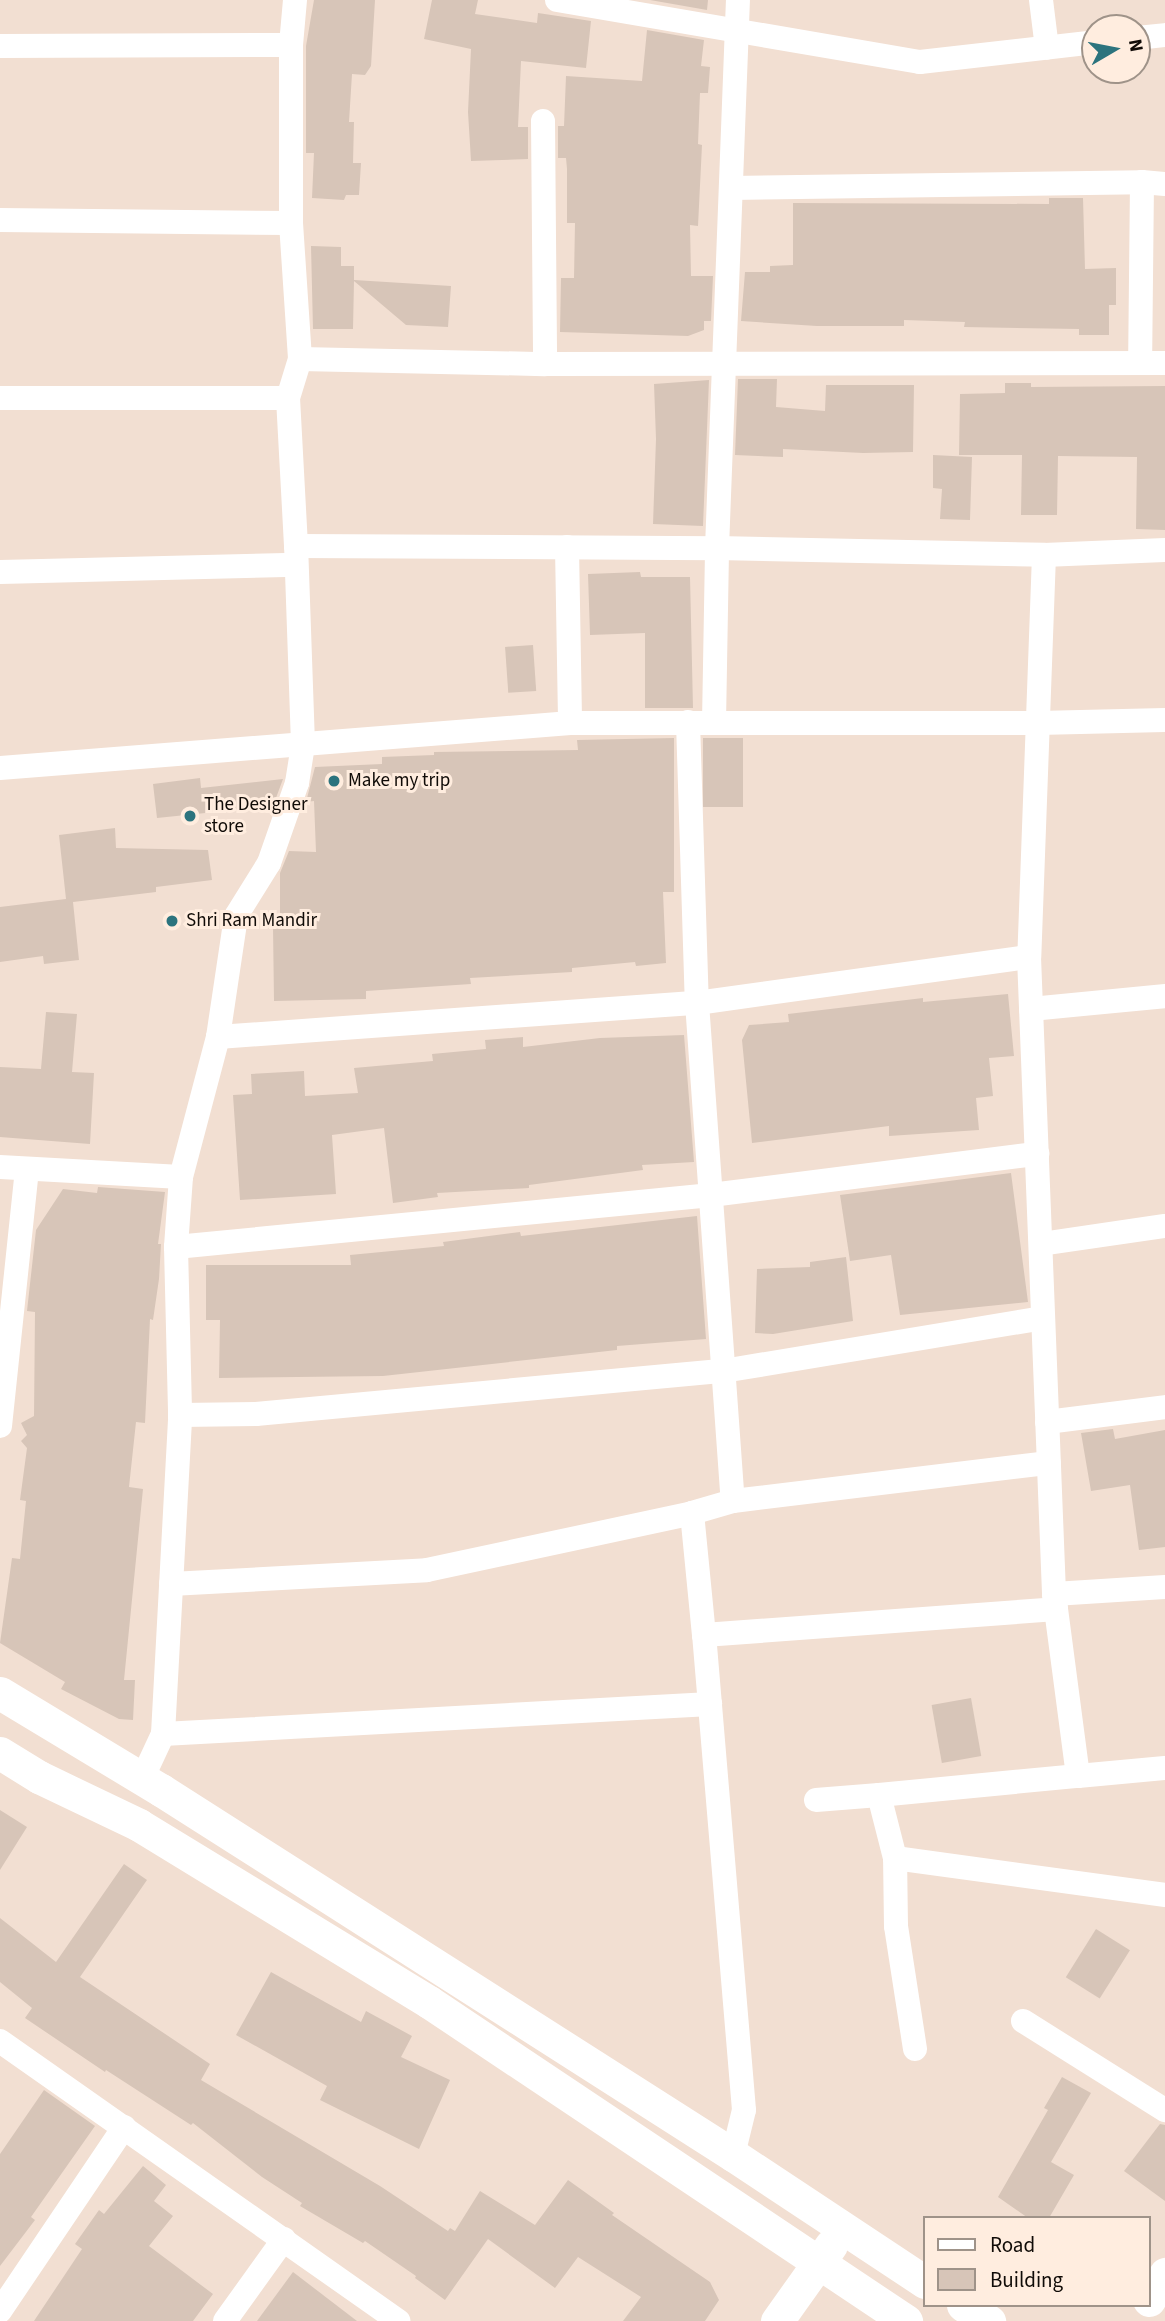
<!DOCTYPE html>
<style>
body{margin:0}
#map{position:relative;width:1165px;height:2321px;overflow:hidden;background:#f2dfd2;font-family:"Source Sans 3",sans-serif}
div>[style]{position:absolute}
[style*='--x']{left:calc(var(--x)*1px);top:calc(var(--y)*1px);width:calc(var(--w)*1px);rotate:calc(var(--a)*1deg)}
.building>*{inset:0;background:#d7c5b8;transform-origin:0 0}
.street>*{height:24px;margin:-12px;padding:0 12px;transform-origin:12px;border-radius:12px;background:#fff}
.secondary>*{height:33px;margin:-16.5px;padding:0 16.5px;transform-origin:16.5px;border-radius:16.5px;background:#fff}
.dots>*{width:19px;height:19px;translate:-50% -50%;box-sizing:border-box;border:4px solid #ffeddf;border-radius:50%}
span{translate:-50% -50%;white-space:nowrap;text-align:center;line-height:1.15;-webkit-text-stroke:6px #ffeddf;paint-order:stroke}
.poi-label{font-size:19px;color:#100b07}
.left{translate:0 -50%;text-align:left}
.legend{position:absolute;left:923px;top:2216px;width:228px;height:91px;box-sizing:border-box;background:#ffeddf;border:2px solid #9f9389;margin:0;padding:9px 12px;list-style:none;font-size:21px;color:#100b07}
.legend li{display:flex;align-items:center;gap:14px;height:35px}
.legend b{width:35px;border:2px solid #9f9389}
.north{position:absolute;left:1081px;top:14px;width:70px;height:70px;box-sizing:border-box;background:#ffeddf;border:2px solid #9f9389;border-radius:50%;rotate:80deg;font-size:19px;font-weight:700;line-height:28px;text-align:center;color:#100b07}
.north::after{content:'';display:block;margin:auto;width:24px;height:32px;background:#2c747e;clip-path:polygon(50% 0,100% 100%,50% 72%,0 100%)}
</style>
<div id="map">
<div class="building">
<div style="clip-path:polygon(314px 0,375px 0,371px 66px,365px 75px,352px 74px,349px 122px,354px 122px,353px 163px,361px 163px,359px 195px,346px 195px,344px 200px,312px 198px,314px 153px,306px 153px,306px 46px)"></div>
<div style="clip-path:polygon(432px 0,478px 0,475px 14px,537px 23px,538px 13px,591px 21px,586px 68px,521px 61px,518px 127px,528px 127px,528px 159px,471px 161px,468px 112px,471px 49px,424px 39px)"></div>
<div style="clip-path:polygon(650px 0,708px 0,707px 10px)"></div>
<div style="clip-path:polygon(647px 30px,704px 40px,701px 66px,710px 67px,708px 93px,700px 93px,698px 144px,702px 145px,698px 226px,690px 225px,691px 276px,713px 276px,711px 321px,704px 321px,704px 330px,688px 336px,560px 332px,561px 278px,574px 278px,575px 223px,567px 223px,567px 169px,566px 158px,558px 158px,558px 126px,564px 126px,566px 76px,642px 81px)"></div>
<div style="clip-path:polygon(1049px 198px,1083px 198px,1085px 269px,1116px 268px,1116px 305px,1109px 305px,1109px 335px,1079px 335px,1079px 329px,964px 327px,965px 322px,904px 320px,904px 326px,817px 326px,741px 321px,745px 272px,770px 272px,770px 266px,793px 265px,793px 203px,1049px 204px)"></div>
<div style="clip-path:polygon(311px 246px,341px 247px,341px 266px,354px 266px,354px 280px,451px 286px,448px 327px,406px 325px,354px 281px,353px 329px,313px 329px)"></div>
<div style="clip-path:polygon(738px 379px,777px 379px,776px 407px,825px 411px,826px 385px,914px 385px,913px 452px,863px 453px,783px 449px,783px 457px,735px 455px)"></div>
<div style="clip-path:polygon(709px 380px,703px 526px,653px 524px,656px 439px,654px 384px)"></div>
<div style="clip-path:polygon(1005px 383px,1031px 383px,1031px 387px,1165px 386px,1165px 530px,1136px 529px,1137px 457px,1058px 456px,1057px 515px,1021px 515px,1022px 455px,959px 455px,960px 394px,1005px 393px)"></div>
<div style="clip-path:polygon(933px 455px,972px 457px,970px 520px,940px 519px,942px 489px,933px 488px)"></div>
<div style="clip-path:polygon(640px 572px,641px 577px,690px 577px,693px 708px,645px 708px,645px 633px,590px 635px,588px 574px)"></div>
<div style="left:533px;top:645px;width:46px;height:28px;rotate:86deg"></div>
<div style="clip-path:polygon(674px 738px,674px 892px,663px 892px,666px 963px,636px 966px,635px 962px,572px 968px,572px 972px,470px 978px,471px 984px,366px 991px,366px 999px,274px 1001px,273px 927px,280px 926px,280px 873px,289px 851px,316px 852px,314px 801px,306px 802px,315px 767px,382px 764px,382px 757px,434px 755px,434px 752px,578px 750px,577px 740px)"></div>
<div style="left:703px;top:738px;width:40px;height:69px"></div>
<div style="clip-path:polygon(200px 778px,201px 788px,283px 779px,273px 806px,157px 818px,153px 784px)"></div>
<div style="clip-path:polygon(115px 828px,116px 848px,208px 850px,212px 880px,156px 887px,156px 892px,73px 902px,79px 960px,44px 964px,43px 956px,0 962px,0 907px,66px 899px,59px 835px)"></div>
<div style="clip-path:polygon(1008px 994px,1014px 1056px,989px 1058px,993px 1096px,976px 1098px,979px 1130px,889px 1136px,889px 1126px,752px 1143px,742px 1040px,749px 1025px,789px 1022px,788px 1014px,923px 998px,923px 1002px)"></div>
<div style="clip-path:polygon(46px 1012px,77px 1014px,72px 1072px,94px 1073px,90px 1144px,0 1137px,0 1067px,41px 1069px)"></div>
<div style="clip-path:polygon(684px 1035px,694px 1162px,642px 1165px,643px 1170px,529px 1185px,529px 1188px,437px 1193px,438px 1197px,393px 1203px,384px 1128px,332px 1135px,336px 1194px,240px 1200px,233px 1095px,252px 1094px,251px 1074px,304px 1071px,305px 1096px,358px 1093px,354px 1068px,433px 1061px,432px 1054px,486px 1049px,485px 1040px,523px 1037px,523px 1047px,600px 1038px)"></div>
<div style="clip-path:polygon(1011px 1173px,1028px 1302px,900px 1315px,891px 1255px,850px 1261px,840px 1195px)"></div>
<div style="clip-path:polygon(98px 1187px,165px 1192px,158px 1244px,161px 1244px,159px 1279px,153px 1320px,150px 1319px,145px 1423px,136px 1422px,129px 1487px,143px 1489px,124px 1680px,135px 1680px,133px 1720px,119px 1719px,61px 1689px,65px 1682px,0 1643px,12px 1558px,20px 1559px,26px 1501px,20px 1500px,27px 1448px,21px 1441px,27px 1435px,21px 1423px,34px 1416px,35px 1312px,27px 1311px,36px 1230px,63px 1189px,97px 1193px)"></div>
<div style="clip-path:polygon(697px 1216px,706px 1339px,617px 1346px,617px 1350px,383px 1376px,219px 1378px,220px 1320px,206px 1320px,206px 1265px,351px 1265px,350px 1255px,444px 1246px,443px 1242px,520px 1232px,521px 1236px)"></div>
<div style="clip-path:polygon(846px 1257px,853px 1321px,773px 1334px,755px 1333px,757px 1269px,810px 1267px,810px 1262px)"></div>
<div style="clip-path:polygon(1113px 1429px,1115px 1439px,1165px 1430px,1165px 1547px,1139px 1550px,1130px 1485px,1091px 1491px,1081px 1433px)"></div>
<div style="left:971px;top:1698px;width:59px;height:40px;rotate:80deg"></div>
<div style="clip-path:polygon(0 1810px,27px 1827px,0 1870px)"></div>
<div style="clip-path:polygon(124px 1864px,147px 1880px,80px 1977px,210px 2064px,201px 2080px,380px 2186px,448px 2231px,450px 2228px,455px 2231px,480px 2191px,535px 2225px,568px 2180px,614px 2213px,612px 2215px,710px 2282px,719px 2300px,705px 2321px,623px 2321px,641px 2297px,578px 2257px,555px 2288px,488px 2239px,445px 2300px,415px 2278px,416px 2276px,365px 2241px,363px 2243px,300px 2206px,302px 2203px,262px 2177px,193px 2123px,191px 2125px,106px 2070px,105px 2072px,25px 2018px,32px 2008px,0 1982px,0 1918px,56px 1962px)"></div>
<div style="left:1096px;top:1929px;width:40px;height:57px;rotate:32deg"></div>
<div style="clip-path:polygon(271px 1972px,361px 2022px,366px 2011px,412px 2036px,401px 2057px,450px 2080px,419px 2149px,320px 2100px,327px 2086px,236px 2035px)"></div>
<div style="clip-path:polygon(1062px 2077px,1091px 2093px,1051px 2162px,1074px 2175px,1049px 2218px,1028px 2218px,998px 2197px,1048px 2110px,1044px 2108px)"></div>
<div style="clip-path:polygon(44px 2090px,95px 2126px,31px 2217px,35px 2220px,0 2266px,0 2154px)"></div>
<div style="clip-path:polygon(1160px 2124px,1165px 2125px,1165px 2201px,1124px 2171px)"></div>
<div style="clip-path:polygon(143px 2166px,166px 2185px,154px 2201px,173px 2216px,149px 2246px,213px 2294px,193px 2321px,34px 2321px,82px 2249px,75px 2244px,99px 2210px,104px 2214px)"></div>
<div style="clip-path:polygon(293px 2272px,357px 2321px,257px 2321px)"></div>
</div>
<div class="street">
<div style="--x:295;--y:0;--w:45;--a:95.1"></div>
<div style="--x:291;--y:45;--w:178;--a:90"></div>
<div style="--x:291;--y:223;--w:136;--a:86.2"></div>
<div style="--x:300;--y:359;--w:245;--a:1.2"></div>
<div style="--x:545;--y:364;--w:620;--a:-0.09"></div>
<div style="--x:557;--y:0;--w:368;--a:9.7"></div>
<div style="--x:920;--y:62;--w:176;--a:-6.5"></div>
<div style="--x:1041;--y:0;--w:48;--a:82.9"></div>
<div style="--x:1137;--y:38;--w:28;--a:-6"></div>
<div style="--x:0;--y:46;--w:291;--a:-0.2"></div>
<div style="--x:543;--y:121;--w:243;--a:89.5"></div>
<div style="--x:1142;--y:182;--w:23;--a:5"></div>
<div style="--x:731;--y:188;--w:411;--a:-0.8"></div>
<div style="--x:1142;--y:182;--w:181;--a:90.6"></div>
<div style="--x:0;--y:220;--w:291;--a:0.6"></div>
<div style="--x:0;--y:398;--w:288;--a:0"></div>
<div style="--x:288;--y:398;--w:41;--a:-72.9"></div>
<div style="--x:288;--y:398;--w:148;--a:86.9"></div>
<div style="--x:567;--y:547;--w:176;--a:89"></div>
<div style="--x:1044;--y:555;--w:402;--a:92.1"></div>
<div style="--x:1029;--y:957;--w:637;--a:87.75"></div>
<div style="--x:0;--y:572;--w:296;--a:-1.4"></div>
<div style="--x:688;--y:722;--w:281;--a:88.2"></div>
<div style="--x:697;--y:1003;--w:499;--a:85.9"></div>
<div style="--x:733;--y:1501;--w:43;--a:163.7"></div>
<div style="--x:692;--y:1513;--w:123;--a:84.4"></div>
<div style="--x:714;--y:723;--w:324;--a:0"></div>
<div style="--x:1038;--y:723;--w:127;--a:-1.4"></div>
<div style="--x:0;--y:768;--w:572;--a:-4.51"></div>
<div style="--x:570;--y:723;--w:144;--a:0"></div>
<div style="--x:714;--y:723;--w:175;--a:-89"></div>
<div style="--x:717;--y:548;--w:548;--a:-87.81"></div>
<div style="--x:1031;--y:1009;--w:135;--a:-5.5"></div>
<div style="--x:218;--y:1037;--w:122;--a:-81.5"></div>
<div style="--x:236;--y:916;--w:62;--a:-58.1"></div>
<div style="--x:269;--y:863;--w:85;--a:-70.7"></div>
<div style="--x:297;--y:783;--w:39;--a:-81"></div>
<div style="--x:303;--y:744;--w:198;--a:-92"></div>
<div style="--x:296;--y:546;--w:421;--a:0.3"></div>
<div style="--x:717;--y:548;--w:327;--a:1.2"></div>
<div style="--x:1044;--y:555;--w:121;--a:-2.4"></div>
<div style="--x:0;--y:1167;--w:181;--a:3.2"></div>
<div style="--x:181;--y:1177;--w:70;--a:94.1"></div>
<div style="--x:176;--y:1247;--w:168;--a:88.6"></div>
<div style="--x:180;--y:1415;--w:76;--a:-0.8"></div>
<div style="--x:256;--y:1414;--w:469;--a:-5.3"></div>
<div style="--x:723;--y:1371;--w:324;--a:-9.4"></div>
<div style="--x:181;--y:1177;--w:145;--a:-75.2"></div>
<div style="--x:218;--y:1037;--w:480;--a:-4.1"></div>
<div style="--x:697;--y:1003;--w:335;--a:-7.9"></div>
<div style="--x:1041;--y:1244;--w:125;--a:-8.3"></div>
<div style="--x:176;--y:1247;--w:538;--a:-5.55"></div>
<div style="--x:711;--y:1195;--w:329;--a:-7.2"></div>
<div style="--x:1047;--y:1422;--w:119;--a:-7.2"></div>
<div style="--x:0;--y:1426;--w:258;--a:-84"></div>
<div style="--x:733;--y:1501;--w:318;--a:-6.9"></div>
<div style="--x:171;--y:1584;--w:256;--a:-3.1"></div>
<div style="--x:427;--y:1570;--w:271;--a:-12.1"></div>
<div style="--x:163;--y:1734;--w:548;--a:-3.14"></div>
<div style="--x:1078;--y:1776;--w:87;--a:-5.3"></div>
<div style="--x:142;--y:1779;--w:50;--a:-65"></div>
<div style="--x:163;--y:1734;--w:319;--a:-86.9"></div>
<div style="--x:816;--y:1800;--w:63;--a:-4.5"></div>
<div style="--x:895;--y:1858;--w:65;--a:-104.3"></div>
<div style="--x:879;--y:1795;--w:200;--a:-5.5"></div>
<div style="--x:1078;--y:1776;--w:184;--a:-97.5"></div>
<div style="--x:1054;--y:1594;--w:111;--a:-3.6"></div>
<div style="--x:1023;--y:2021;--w:168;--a:32.1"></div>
<div style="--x:0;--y:2041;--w:487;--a:35.1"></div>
<div style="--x:915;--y:2049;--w:124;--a:-98.8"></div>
<div style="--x:896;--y:1926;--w:68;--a:-90.8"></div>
<div style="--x:895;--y:1858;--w:273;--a:7.8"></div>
<div style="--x:733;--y:2155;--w:46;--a:-76.3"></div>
<div style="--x:744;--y:2110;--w:477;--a:-94.8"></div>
<div style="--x:704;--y:1635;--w:353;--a:-4.2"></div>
<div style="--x:0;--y:2311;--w:222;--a:-56"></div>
<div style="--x:225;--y:2321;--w:101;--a:-54.3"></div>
</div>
<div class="secondary">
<div style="--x:0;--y:1693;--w:188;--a:31.1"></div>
<div style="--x:161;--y:1790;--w:679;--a:32.54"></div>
<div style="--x:733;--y:2155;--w:230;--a:33.5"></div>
<div style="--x:0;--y:1753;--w:46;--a:31.6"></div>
<div style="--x:39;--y:1777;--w:111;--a:25.6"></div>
<div style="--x:139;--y:1825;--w:340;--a:31.4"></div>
<div style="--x:429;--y:2002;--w:574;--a:33.77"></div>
<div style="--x:1149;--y:2300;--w:31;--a:-58"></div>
<div style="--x:963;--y:2305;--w:31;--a:32"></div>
<div style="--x:777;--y:2321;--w:93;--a:-54.6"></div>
</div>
<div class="dots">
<div style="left:334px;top:781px;background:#2c747e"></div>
<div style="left:190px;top:816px;background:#2c747e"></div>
<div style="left:172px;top:921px;background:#2c747e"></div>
</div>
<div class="poi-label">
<span class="left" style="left:348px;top:781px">Make my trip</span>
<span class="left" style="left:204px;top:816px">The Designer<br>store</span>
<span class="left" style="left:186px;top:921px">Shri Ram Mandir</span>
</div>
<ul class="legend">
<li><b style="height:9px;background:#fff"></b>Road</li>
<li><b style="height:19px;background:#d7c5b8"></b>Building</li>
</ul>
<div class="north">N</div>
</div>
